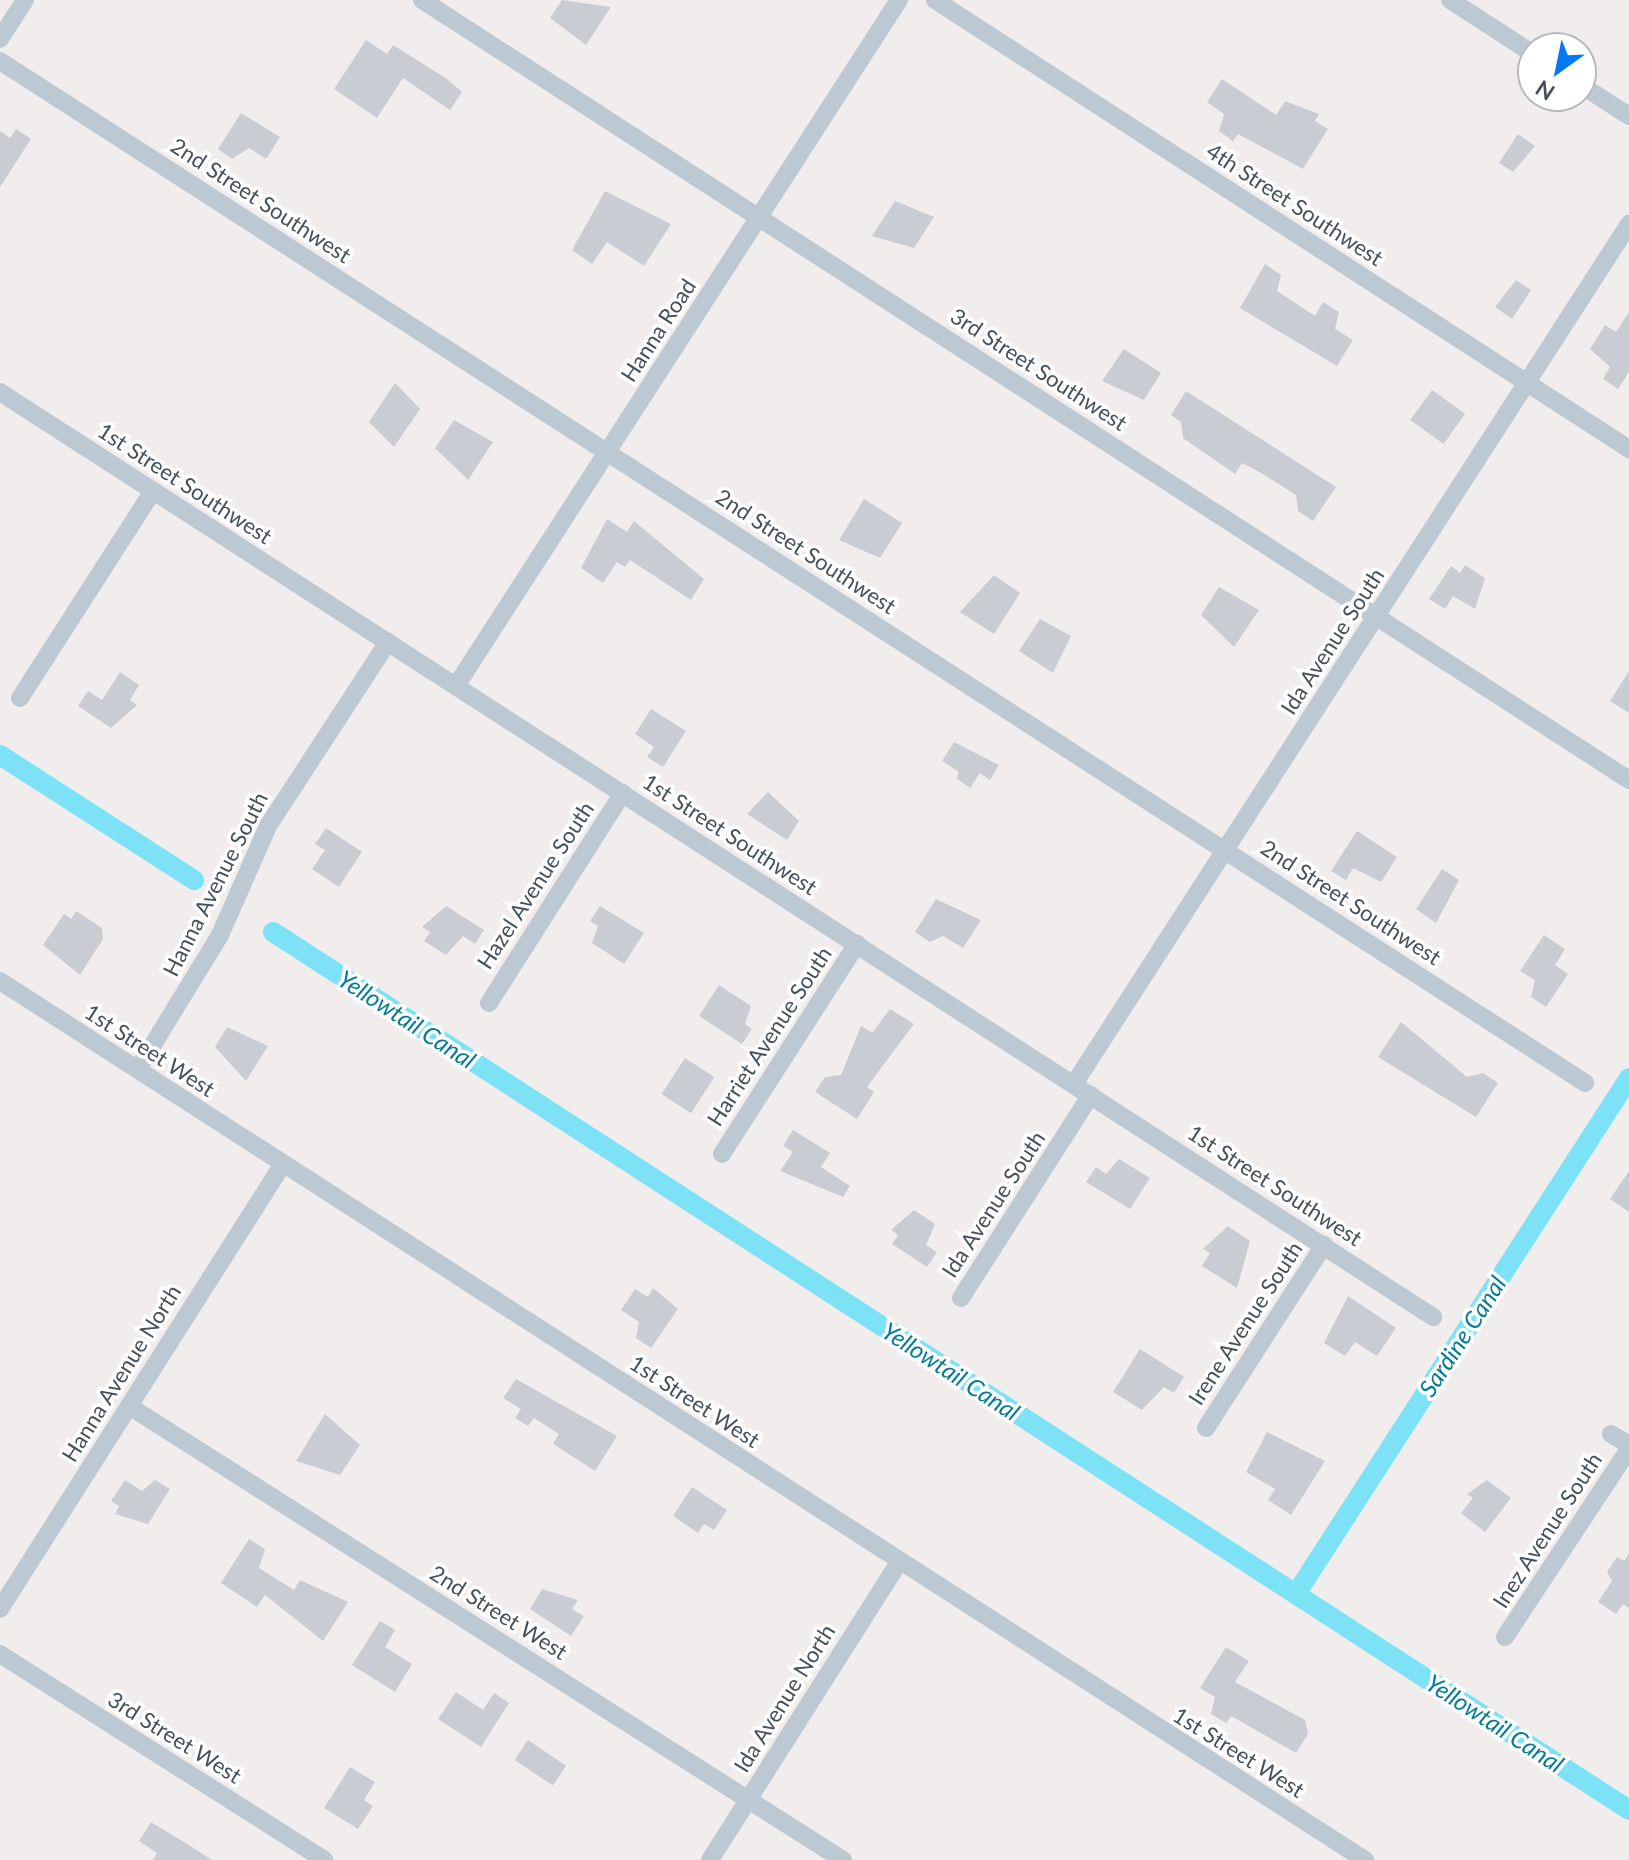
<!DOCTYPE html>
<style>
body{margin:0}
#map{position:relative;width:1629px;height:1860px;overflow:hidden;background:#f1eded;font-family:Lato,sans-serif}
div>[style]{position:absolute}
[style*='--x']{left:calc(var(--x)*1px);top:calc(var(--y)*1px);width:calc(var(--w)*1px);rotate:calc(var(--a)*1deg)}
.canal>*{height:20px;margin:-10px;padding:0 10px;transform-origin:10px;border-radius:10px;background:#7ee2f6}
.building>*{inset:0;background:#c9cdd3;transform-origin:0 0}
.minor>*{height:18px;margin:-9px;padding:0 9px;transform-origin:9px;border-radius:9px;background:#bcc9d2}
span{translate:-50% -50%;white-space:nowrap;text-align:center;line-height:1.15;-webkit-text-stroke:7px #fff;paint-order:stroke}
.street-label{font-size:22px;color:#44525d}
.water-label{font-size:24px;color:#037b93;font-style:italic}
.north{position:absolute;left:1517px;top:32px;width:80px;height:80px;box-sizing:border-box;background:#fff;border:2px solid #b4babe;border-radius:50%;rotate:213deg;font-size:22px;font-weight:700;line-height:32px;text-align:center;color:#44525d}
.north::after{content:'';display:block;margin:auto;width:28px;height:36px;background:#0478f4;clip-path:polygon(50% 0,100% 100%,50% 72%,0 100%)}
</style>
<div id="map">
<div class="canal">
<div style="--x:0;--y:755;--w:231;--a:32.8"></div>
<div style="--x:273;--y:932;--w:1615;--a:32.92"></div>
<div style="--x:1296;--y:1594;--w:614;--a:-57.16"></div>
</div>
<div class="building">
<div style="clip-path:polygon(562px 0,611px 7px,586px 45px,550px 18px)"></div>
<div style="clip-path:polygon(366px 40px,387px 54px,393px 45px,447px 79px,462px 92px,450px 110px,403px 78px,377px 118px,334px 89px)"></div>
<div style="clip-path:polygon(1222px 79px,1276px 115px,1285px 101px,1319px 114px,1315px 121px,1328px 129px,1303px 169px,1238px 134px,1233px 141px,1219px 131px,1224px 114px,1207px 102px)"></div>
<div style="clip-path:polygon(241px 113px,280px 137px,266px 159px,249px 148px,232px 159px,218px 149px)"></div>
<div style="clip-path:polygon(16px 129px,31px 139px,0 187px,0 131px,10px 138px)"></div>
<div style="clip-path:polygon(1518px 134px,1535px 146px,1513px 172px,1499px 163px)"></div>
<div style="clip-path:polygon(605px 191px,671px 224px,644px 266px,607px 242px,592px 264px,572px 250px)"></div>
<div style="clip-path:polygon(895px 201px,934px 217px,914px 248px,872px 236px)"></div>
<div style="clip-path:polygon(1265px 264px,1281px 275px,1277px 291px,1315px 316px,1323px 302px,1339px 312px,1335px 329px,1353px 340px,1337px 366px,1240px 308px)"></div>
<div style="clip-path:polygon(1516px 280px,1531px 290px,1512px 319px,1495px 307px)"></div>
<div style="clip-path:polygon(1629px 312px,1629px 372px,1618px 389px,1603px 379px,1610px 367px,1590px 349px,1605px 325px,1616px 332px)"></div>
<div style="clip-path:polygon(1124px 349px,1161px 373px,1144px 400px,1102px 381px)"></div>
<div style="clip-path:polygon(395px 383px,420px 409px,394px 447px,369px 422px)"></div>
<div style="left:1432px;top:390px;width:41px;height:37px;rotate:36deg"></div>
<div style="clip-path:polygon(1186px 391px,1336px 487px,1313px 521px,1298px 511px,1296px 495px,1263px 474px,1242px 463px,1235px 474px,1183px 438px,1181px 422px,1171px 415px)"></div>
<div style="clip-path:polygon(454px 420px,493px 442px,468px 480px,435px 448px)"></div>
<div style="clip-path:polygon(864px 499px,902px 523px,880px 558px,839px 540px)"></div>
<div style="clip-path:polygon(607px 519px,627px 532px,634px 521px,704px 579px,691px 600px,630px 560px,625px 567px,617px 562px,603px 583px,581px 568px)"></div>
<div style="clip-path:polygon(1465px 565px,1485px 578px,1475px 609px,1453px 596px,1445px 609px,1429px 599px,1451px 566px,1460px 573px)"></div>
<div style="clip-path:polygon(994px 575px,1020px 593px,994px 634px,960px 612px)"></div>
<div style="clip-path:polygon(1219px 587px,1259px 610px,1234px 647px,1201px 615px)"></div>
<div style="clip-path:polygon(1040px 619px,1071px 636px,1053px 673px,1019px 651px)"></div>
<div style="clip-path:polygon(1629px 671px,1629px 713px,1610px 701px)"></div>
<div style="clip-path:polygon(120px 672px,139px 685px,130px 700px,137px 705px,111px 728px,78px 706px,88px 691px,102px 700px)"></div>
<div style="clip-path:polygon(651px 709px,686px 731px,663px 767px,647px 757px,654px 747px,635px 734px)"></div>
<div style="clip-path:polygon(954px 742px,999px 765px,990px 780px,980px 773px,970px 788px,956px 778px,959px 772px,942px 761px)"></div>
<div style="clip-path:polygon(768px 792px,799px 821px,787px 840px,747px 814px)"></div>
<div style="clip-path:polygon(326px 828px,362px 852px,339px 887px,312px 869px,325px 850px,315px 844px)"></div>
<div style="clip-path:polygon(1357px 831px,1397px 857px,1381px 882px,1353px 868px,1346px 880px,1331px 871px)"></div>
<div style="clip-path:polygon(1442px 869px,1459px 880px,1436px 923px,1416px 909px)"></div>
<div style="clip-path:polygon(936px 899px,981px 920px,963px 948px,943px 936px,930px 942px,915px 932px)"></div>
<div style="clip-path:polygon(446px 906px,484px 930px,475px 944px,463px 936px,446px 955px,424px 941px,430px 932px,422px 927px)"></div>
<div style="clip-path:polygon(600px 906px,644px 933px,624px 964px,592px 943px,598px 926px,590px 921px)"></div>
<div style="clip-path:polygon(76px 911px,102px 928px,103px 939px,80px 975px,43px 945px,64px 914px,71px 919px)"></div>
<div style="clip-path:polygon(1544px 935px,1565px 949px,1555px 965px,1568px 974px,1546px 1007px,1531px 997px,1535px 980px,1520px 971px)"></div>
<div style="clip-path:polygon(719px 985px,751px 1006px,745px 1024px,752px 1029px,742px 1044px,699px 1016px)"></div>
<div style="clip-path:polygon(890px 1009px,914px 1024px,867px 1087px,874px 1092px,857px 1119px,815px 1092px,825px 1077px,841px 1075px,861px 1026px,872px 1033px)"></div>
<div style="clip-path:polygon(1401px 1022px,1467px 1077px,1483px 1073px,1498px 1083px,1476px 1117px,1378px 1057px)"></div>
<div style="clip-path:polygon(227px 1027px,268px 1046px,246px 1081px,215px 1047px)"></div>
<div style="left:685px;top:1058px;width:35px;height:43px;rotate:33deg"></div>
<div style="clip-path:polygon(793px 1130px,830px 1153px,821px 1167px,850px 1186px,843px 1197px,780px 1171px,793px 1152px,783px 1146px)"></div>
<div style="clip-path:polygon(1119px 1159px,1150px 1178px,1130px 1209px,1086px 1182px,1096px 1167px,1106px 1174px)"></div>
<div style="clip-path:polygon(1629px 1171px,1629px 1212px,1610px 1199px)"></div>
<div style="clip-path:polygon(914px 1210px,935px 1224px,926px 1245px,937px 1252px,927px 1267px,892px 1244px,898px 1235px,891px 1230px)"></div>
<div style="clip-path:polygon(1228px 1226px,1250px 1241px,1237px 1288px,1202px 1266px,1210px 1253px,1203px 1249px)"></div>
<div style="clip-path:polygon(653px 1288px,678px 1309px,651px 1348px,636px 1338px,639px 1322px,621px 1310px,635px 1289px,648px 1297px)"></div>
<div style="clip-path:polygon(1348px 1296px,1396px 1328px,1377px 1356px,1355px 1342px,1345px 1356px,1324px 1343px)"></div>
<div style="clip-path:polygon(1140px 1349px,1184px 1377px,1174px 1393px,1164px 1387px,1142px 1410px,1113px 1392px)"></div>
<div style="clip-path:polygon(516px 1379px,617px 1436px,595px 1471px,553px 1444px,559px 1434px,534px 1418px,528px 1426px,515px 1418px,521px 1409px,503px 1398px)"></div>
<div style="clip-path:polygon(325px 1414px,360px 1445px,340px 1475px,296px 1461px)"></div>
<div style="clip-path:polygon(1267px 1432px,1325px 1461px,1291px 1515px,1268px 1500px,1275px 1489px,1246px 1472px)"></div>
<div style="clip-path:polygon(125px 1480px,142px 1491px,155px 1480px,170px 1489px,148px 1524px,115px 1514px,119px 1506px,111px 1501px)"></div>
<div style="clip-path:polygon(1487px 1480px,1511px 1498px,1485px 1532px,1461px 1513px,1473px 1498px,1467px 1494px)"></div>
<div style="clip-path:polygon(692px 1487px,727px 1510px,714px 1530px,704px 1524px,698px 1533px,673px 1516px)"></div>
<div style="clip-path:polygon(249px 1539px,265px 1549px,259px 1568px,294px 1590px,300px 1580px,348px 1602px,323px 1641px,265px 1595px,257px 1607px,221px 1583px)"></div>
<div style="clip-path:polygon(1629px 1554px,1629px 1608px,1623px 1604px,1616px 1614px,1598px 1602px,1612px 1581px,1607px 1572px,1617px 1557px,1624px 1561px)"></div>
<div style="clip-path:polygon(542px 1589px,578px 1600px,572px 1609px,584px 1616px,571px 1636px,530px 1609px)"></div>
<div style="clip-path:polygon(380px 1621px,395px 1630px,385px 1647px,412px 1664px,395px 1692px,352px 1665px)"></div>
<div style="clip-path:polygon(1226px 1647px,1249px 1661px,1235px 1682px,1305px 1720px,1308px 1734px,1296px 1753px,1231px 1716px,1226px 1723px,1211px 1714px,1215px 1697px,1200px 1688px)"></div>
<div style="clip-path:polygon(456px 1692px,483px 1710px,494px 1693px,509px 1703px,481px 1747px,438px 1719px)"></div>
<div style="left:528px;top:1740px;width:46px;height:24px;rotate:34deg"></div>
<div style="clip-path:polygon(350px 1767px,375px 1782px,364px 1800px,373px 1806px,358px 1829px,324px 1808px)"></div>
<div style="clip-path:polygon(151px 1822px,192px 1847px,212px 1860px,153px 1860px,157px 1853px,139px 1841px)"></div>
</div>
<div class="minor">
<div style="--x:422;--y:0;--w:1437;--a:32.87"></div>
<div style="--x:935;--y:0;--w:827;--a:32.9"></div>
<div style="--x:1450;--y:0;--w:99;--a:33"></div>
<div style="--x:0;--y:39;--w:46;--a:-57.3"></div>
<div style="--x:0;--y:61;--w:1886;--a:32.81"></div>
<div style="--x:1581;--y:85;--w:57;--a:32.9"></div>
<div style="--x:0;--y:392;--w:1706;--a:32.84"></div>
<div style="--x:456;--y:686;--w:817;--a:-57.15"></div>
<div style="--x:20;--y:698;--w:246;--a:-57.3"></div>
<div style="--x:0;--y:981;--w:1624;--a:32.78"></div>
<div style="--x:489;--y:1003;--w:249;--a:-57.5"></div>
<div style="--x:138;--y:1069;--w:157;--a:-58.5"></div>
<div style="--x:220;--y:935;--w:119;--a:-66.2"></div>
<div style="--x:268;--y:826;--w:220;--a:-56.9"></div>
<div style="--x:1074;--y:1084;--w:1024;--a:-57.16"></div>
<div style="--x:722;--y:1154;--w:250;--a:-57.3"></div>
<div style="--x:961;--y:1298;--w:241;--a:-57.4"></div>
<div style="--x:129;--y:1406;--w:846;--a:32.45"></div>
<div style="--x:1206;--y:1428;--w:218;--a:-57.2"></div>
<div style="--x:1611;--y:1434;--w:21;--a:31"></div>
<div style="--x:0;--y:1609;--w:527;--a:-57.55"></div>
<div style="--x:1505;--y:1637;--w:225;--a:-56.6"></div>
<div style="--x:0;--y:1654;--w:384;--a:32.4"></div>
<div style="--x:710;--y:1860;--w:353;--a:-57.6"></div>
</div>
<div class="street-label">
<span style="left:261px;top:200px;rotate:33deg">2nd Street Southwest</span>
<span style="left:1295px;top:204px;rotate:33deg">4th Street Southwest</span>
<span style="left:658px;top:330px;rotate:-57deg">Hanna Road</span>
<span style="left:1039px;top:369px;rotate:33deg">3rd Street Southwest</span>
<span style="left:185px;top:483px;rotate:33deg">1st Street Southwest</span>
<span style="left:806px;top:551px;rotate:33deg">2nd Street Southwest</span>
<span style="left:1332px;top:641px;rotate:-57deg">Ida Avenue South</span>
<span style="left:730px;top:834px;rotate:33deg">1st Street Southwest</span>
<span style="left:215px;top:884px;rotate:-63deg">Hanna Avenue South</span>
<span style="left:535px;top:885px;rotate:-57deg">Hazel Avenue South</span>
<span style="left:1351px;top:902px;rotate:33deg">2nd Street Southwest</span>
<span style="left:769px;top:1036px;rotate:-57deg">Harriet Avenue South</span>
<span style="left:150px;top:1050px;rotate:33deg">1st Street West</span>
<span style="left:1275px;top:1185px;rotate:33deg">1st Street Southwest</span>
<span style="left:993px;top:1204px;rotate:-57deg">Ida Avenue South</span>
<span style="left:1245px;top:1323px;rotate:-57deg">Irene Avenue South</span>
<span style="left:121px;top:1373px;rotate:-58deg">Hanna Avenue North</span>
<span style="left:695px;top:1401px;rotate:33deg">1st Street West</span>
<span style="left:1547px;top:1530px;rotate:-57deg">Inez Avenue South</span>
<span style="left:499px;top:1612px;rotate:32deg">2nd Street West</span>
<span style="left:784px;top:1698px;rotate:-58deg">Ida Avenue North</span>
<span style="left:175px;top:1737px;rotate:32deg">3rd Street West</span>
<span style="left:1239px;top:1752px;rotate:32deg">1st Street West</span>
</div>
<div class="water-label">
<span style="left:407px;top:1019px;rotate:33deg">Yellowtail Canal</span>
<span style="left:1462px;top:1336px;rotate:-57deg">Sardine Canal</span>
<span style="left:951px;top:1371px;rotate:33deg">Yellowtail Canal</span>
<span style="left:1495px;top:1723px;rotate:33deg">Yellowtail Canal</span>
</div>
<div class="north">N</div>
</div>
